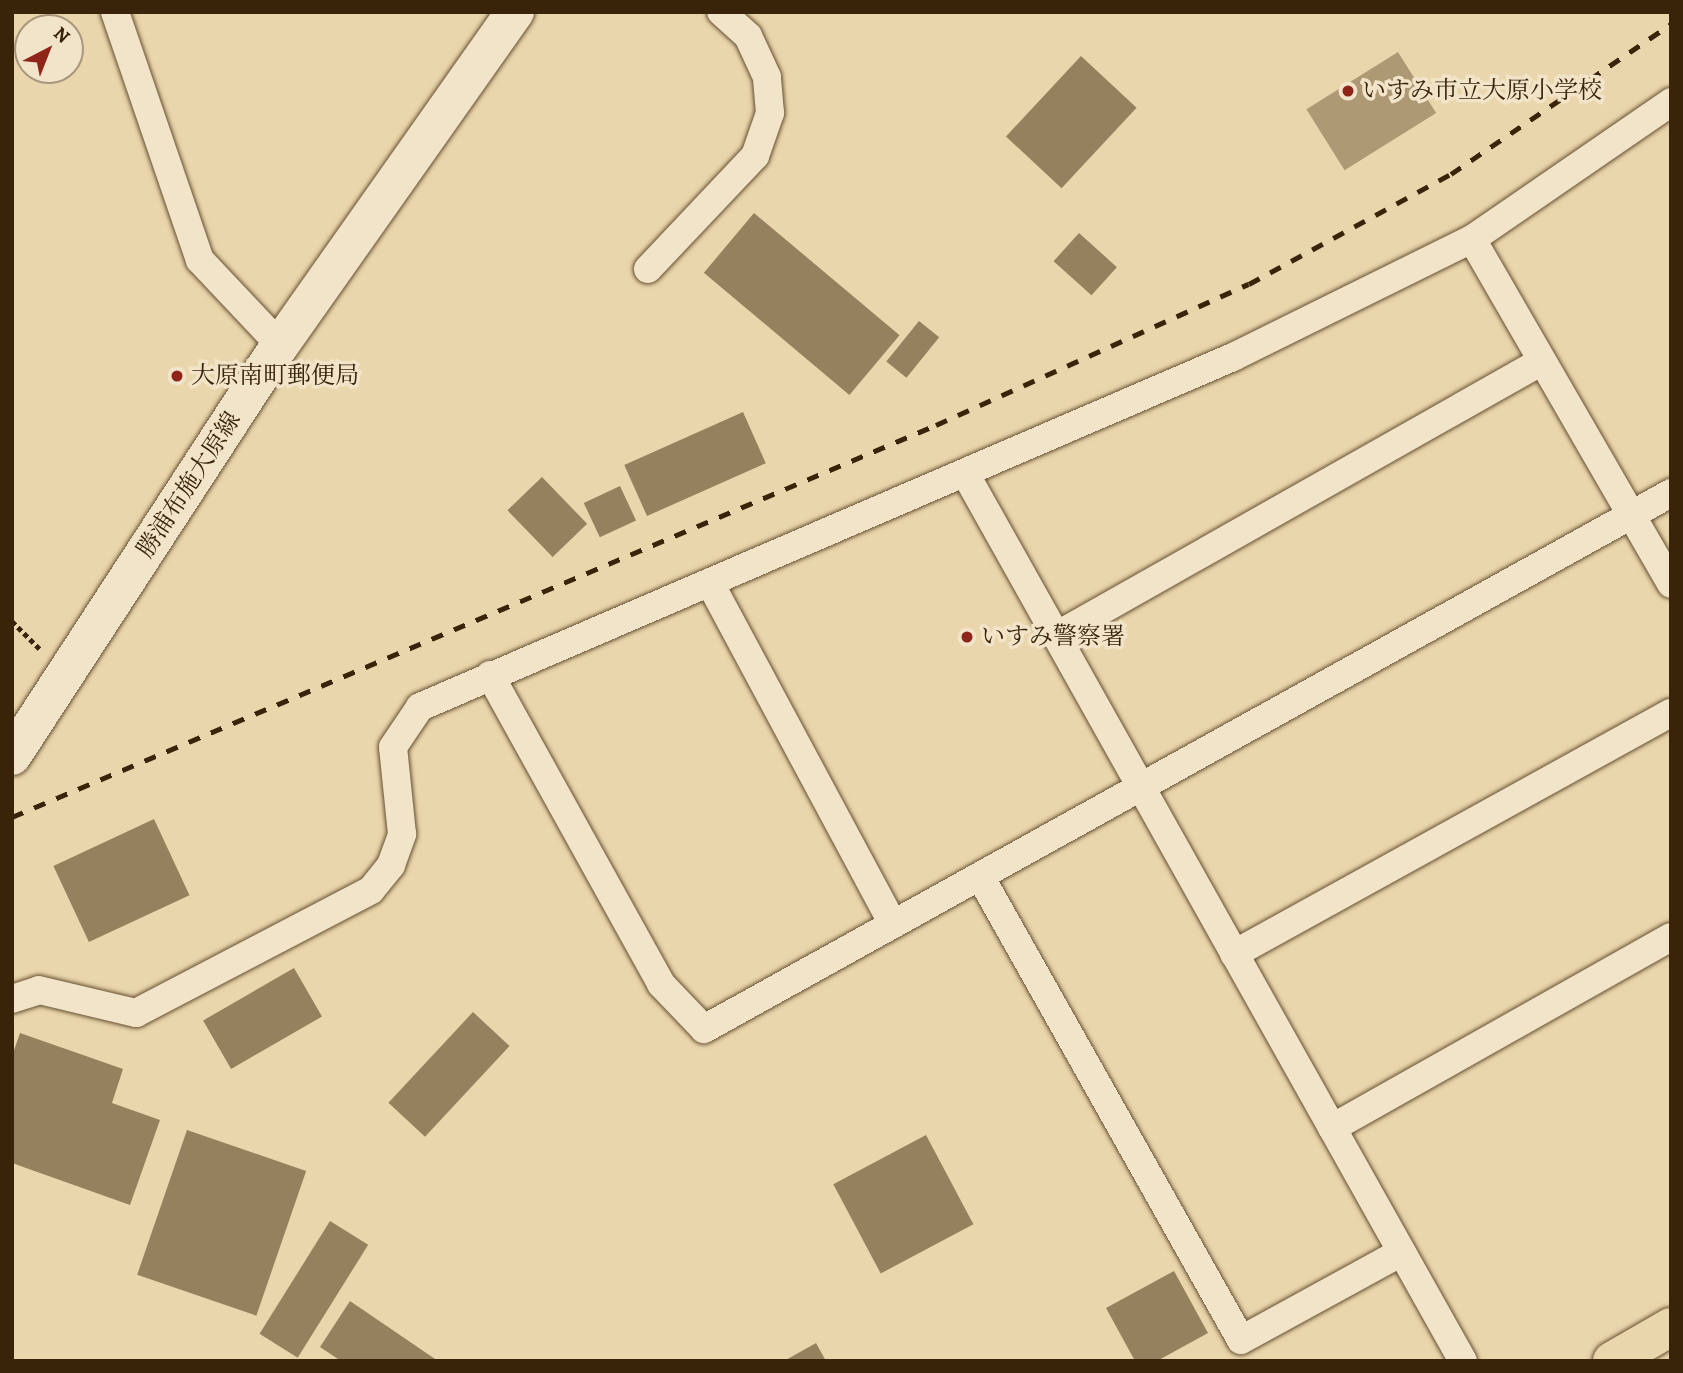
<!DOCTYPE html>
<meta charset="utf-8">
<style>
body{margin:0}
#map{position:relative;width:1683px;height:1373px;overflow:hidden;background:#ead6ac;font-family:Alegreya,"Noto Serif JP",serif}
div>[style]{position:absolute}
[style*='--x']{left:calc(var(--x)*1px);top:calc(var(--y)*1px);width:calc(var(--w)*1px);rotate:calc(var(--a)*1deg)}
.water>*{inset:0;background:#ae9975;transform-origin:0 0}
.building>*{inset:0;background:#96815e;transform-origin:0 0}
.path>*{height:4.5px;margin-top:-2.25px;transform-origin:0;background:repeating-linear-gradient(90deg,#3a2409 0 5px,transparent 0 8.5px)}
.roads{filter:drop-shadow(0 0 2px #665032) drop-shadow(0 0 2px #665032)}
.minor>*{height:28px;margin:-14px;padding:0 14px;transform-origin:14px;border-radius:14px;background:#f1e4c9}
.secondary>*{height:38px;margin:-19px;padding:0 19px;transform-origin:19px;border-radius:19px;background:#f1e4c9}
.trunk>*{height:38px;margin:-19px;padding:0 19px;transform-origin:19px;border-radius:19px;background:#ead6ac}
.rail>*{height:5px;margin-top:-2.5px;transform-origin:0;background:repeating-linear-gradient(90deg,#3a2409 0 12px,transparent 0 24px)}
.dots>*{width:19px;height:19px;translate:-50% -50%;box-sizing:border-box;border:4px solid #f1e4c9;border-radius:50%}
span{translate:-50% -50%;white-space:nowrap;text-align:center;line-height:1.15;-webkit-text-stroke:7px #f1e4c9;paint-order:stroke}
.poi-label{font-size:24px;color:#3a2409}
.left{translate:0 -50%;text-align:left}
.street-label{font-size:24px;color:#3a2409}
.frame{position:absolute;inset:0;border:14px solid #3a2409;pointer-events:none}
.north{position:absolute;left:14px;top:14px;width:70px;height:70px;box-sizing:border-box;background:#f1e4c9;border:2px solid #a8977c;border-radius:50%;rotate:42deg;font-size:19px;font-weight:700;line-height:28px;text-align:center;color:#3a2409}
.north::after{content:'';display:block;margin:auto;width:24px;height:32px;background:#8f2418;clip-path:polygon(50% 0,100% 100%,50% 72%,0 100%)}
</style>
<div id="map">
<div class="water">
<div style="left:1398px;top:52px;width:72px;height:108px;rotate:58deg"></div>
</div>
<div class="building">
<div style="left:1081px;top:56px;width:76px;height:110px;rotate:43deg"></div>
<div style="left:754px;top:213px;width:190px;height:78px;rotate:40deg"></div>
<div style="left:1079px;top:233px;width:51px;height:38px;rotate:42deg"></div>
<div style="left:919px;top:321px;width:26px;height:52px;rotate:39deg"></div>
<div style="left:743px;top:412px;width:56px;height:130px;rotate:66deg"></div>
<div style="left:542px;top:477px;width:65px;height:48px;rotate:46deg"></div>
<div style="left:620px;top:486px;width:38px;height:40px;rotate:65deg"></div>
<div style="left:154px;top:819px;width:84px;height:111px;rotate:65deg"></div>
<div style="left:294px;top:968px;width:56px;height:105px;rotate:60deg"></div>
<div style="left:473px;top:1012px;width:50px;height:124px;rotate:43deg"></div>
<div style="clip-path:polygon(20px 1033px,123px 1069px,112px 1103px,160px 1120px,130px 1205px,12px 1163px,12px 1056px)"></div>
<div style="left:187px;top:1130px;width:126px;height:153px;rotate:19deg"></div>
<div style="left:926px;top:1135px;width:101px;height:105px;rotate:62deg"></div>
<div style="left:330px;top:1221px;width:45px;height:133px;rotate:32deg"></div>
<div style="clip-path:polygon(1174px 1271px,1208px 1333px,1157px 1361px,1135px 1361px,1106px 1308px)"></div>
<div style="clip-path:polygon(350px 1301px,438px 1361px,341px 1361px,320px 1347px)"></div>
<div style="clip-path:polygon(816px 1343px,826px 1361px,784px 1361px)"></div>
</div>
<div class="path">
<div style="--x:12;--y:621;--w:41;--a:45"></div>
</div>
<div class="roads">
<div class="minor">
<div style="--x:115;--y:12;--w:262;--a:71.1"></div>
<div style="--x:200;--y:260;--w:117;--a:46.7"></div>
<div style="--x:1472;--y:239;--w:398;--a:60"></div>
<div style="--x:648;--y:269;--w:156;--a:-46.6"></div>
<div style="--x:755;--y:156;--w:46;--a:-70.8"></div>
<div style="--x:770;--y:113;--w:36;--a:-95"></div>
<div style="--x:767;--y:77;--w:45;--a:-114.9"></div>
<div style="--x:748;--y:36;--w:36;--a:-138"></div>
<div style="--x:965;--y:473;--w:1018;--a:60.72"></div>
<div style="--x:710;--y:583;--w:387;--a:61.8"></div>
<div style="--x:1056;--y:636;--w:558;--a:-29.5"></div>
<div style="--x:490;--y:675;--w:353;--a:61"></div>
<div style="--x:661;--y:984;--w:62;--a:46.3"></div>
<div style="--x:704;--y:1029;--w:1106;--a:-29"></div>
<div style="--x:980;--y:876;--w:532;--a:60.64"></div>
<div style="--x:1241;--y:1340;--w:183;--a:-28.7"></div>
<div style="--x:1234;--y:954;--w:499;--a:-28.9"></div>
<div style="--x:12;--y:999;--w:28;--a:-18"></div>
<div style="--x:39;--y:990;--w:100;--a:13.3"></div>
<div style="--x:136;--y:1013;--w:265;--a:-27.6"></div>
<div style="--x:371;--y:890;--w:32;--a:-51"></div>
<div style="--x:391;--y:865;--w:33;--a:-70"></div>
<div style="--x:402;--y:834;--w:87;--a:-95.9"></div>
<div style="--x:393;--y:747;--w:48;--a:-56"></div>
<div style="--x:420;--y:707;--w:885;--a:-23.29"></div>
<div style="--x:1233;--y:357;--w:267;--a:-26.3"></div>
<div style="--x:1472;--y:239;--w:242;--a:-34.5"></div>
<div style="--x:1332;--y:1128;--w:389;--a:-29.4"></div>
</div>
<div class="secondary">
<div style="--x:12;--y:756;--w:491;--a:-56.9"></div>
<div style="--x:280;--y:345;--w:408;--a:-54.8"></div>
</div>
<div class="trunk">
<div style="--x:1612;--y:1361;--w:68;--a:-30"></div>
</div>
</div>
<div class="rail">
<div style="--x:12;--y:817;--w:1004;--a:-22.99"></div>
<div style="--x:936;--y:425;--w:343;--a:-24.3"></div>
<div style="--x:1249;--y:284;--w:230;--a:-28.6"></div>
<div style="--x:1451;--y:174;--w:266;--a:-34.3"></div>
</div>
<div class="dots">
<div style="left:1348px;top:91px;background:#8f2418"></div>
<div style="left:177px;top:376px;background:#8f2418"></div>
<div style="left:967px;top:637px;background:#8f2418"></div>
</div>
<div class="poi-label">
<span class="left" style="left:1362px;top:91px">いすみ市立大原小学校</span>
<span class="left" style="left:191px;top:376px">大原南町郵便局</span>
<span class="left" style="left:981px;top:637px">いすみ警察署</span>
</div>
<div class="street-label">
<span style="left:189px;top:485px;rotate:-57deg">勝浦布施大原線</span>
</div>
<div class="frame"></div>
<div class="north">N</div>
</div>
